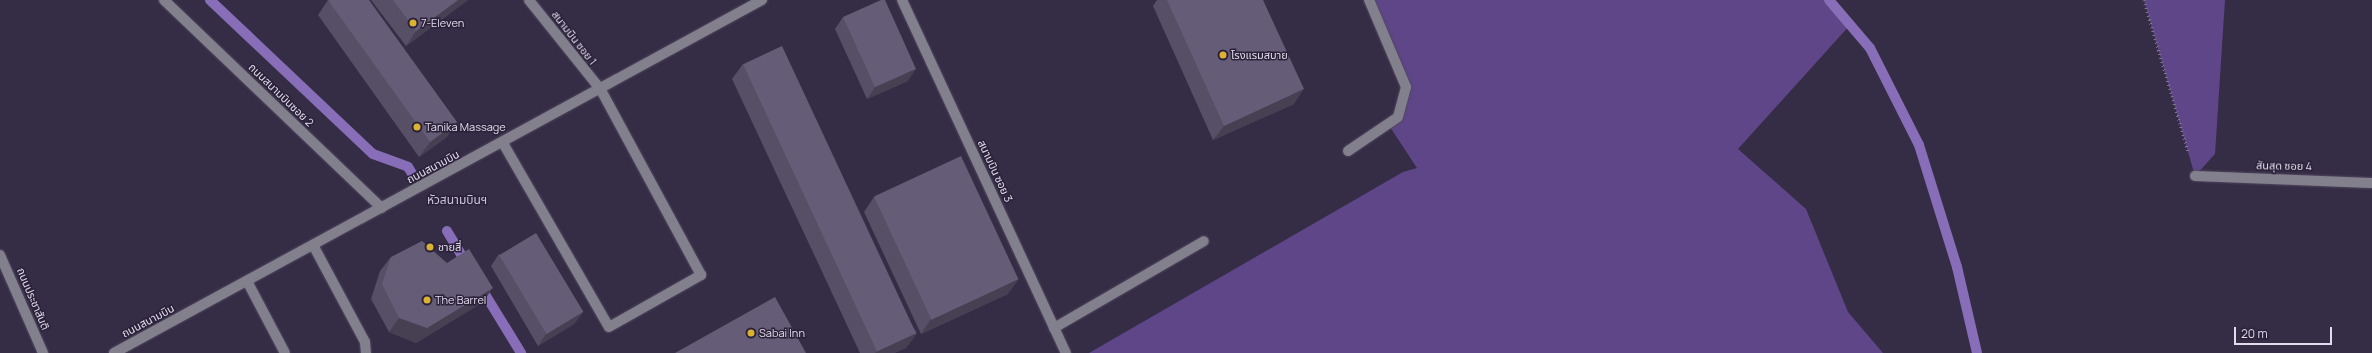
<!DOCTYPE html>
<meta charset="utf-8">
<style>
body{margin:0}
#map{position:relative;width:2372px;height:353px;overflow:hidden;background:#352c45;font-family:Manrope,"Noto Sans Thai",sans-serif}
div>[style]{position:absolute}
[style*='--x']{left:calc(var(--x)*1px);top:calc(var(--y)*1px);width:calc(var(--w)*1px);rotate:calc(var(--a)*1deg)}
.green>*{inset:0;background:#5f4688}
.stream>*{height:10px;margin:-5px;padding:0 5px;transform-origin:5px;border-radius:5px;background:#886eb8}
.path>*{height:2.5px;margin-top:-1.25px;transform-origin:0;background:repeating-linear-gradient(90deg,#7e778c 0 1px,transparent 0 4px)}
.roads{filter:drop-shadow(0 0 1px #514860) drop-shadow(0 0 1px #514860)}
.minor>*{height:10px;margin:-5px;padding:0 5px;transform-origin:5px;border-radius:5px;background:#83808d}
.wall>*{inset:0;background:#574f66}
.shaded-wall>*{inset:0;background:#474053}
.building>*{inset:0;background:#655c77;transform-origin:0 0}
.dots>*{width:11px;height:11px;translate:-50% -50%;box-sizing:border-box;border:2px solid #2b223a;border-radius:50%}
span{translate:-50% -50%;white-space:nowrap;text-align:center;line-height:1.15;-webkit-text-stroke:3px #2b223a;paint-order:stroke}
.poi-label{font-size:11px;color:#e1dcec}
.left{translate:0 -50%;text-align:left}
.street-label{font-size:11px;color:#e1dcec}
.neighbourhood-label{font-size:12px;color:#cdc4e3}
.scale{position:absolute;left:2234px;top:327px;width:98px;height:18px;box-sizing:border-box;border:2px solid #e1dcec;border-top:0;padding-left:5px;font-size:12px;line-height:14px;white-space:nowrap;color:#e1dcec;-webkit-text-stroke:3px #2b223a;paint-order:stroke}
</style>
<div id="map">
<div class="green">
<div style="clip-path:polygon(1369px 0,1829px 0,1850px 25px,1738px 149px,1806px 209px,1848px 312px,1883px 353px,1089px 353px,1403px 172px,1417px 168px,1388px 124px,1398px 117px,1406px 87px)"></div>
<div style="clip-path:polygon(2144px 0,2225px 0,2215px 154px,2195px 176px)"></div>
</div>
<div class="stream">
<div style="--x:210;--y:0;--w:224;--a:43.4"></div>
<div style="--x:373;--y:154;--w:37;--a:20"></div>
<div style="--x:408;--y:167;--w:9;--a:58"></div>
<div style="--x:1829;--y:0;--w:63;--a:49.5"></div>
<div style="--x:1870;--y:48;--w:109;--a:63.2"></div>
<div style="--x:1919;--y:145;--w:128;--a:72.7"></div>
<div style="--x:1957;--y:267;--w:88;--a:76.9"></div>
<div style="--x:447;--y:231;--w:41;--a:59"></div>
<div style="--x:480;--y:286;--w:79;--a:58.5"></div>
</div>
<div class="path">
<div style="--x:2144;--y:0;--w:160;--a:73.7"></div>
</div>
<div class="roads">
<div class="minor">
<div style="--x:164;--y:0;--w:301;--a:43.7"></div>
<div style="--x:902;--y:0;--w:389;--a:65.1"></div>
<div style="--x:503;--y:143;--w:212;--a:60.1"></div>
<div style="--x:609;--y:327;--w:106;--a:-29.5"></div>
<div style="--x:701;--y:275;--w:210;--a:-118.4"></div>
<div style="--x:601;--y:90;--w:115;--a:-128.7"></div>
<div style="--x:1348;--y:151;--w:60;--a:-34.2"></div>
<div style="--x:1398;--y:117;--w:31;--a:-75"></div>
<div style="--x:1406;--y:87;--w:95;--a:-113"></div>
<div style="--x:2195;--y:176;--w:177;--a:2.3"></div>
<div style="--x:313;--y:245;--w:110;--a:61.8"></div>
<div style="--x:365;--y:342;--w:11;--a:85"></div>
<div style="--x:0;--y:255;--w:107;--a:66.3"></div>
<div style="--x:247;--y:281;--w:81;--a:62.2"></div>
<div style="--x:1054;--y:328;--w:173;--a:-30.1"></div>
<div style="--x:114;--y:353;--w:738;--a:-28.58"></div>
</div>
</div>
<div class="wall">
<div style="clip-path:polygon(328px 0,447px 137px,419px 157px,318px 15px)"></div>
<div style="clip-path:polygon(371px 0,468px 0,406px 46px)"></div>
<div style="clip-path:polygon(1157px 0,1263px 0,1294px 104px,1213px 140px,1153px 6px)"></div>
<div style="clip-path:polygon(843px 17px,908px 81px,867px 99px,835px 29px)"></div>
<div style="clip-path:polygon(743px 64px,917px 333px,906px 348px,894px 353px,860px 353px,732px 79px)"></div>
<div style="clip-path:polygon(874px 197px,1008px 294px,921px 334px,864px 212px)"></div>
<div style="clip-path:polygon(499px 254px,583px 312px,574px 324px,538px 346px,491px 266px)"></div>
<div style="clip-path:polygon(391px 257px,483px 302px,416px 343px,389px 332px,371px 299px,380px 271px)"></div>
</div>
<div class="shaded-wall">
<div style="clip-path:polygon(458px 0,468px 0,406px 46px,416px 31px)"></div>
<div style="clip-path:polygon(916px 69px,908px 81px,867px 99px,875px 87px)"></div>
<div style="clip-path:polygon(1304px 89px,1294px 104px,1213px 140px,1224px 126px)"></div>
<div style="clip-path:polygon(457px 122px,447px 137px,419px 157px,430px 142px)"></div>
<div style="clip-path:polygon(1019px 279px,1008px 294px,921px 334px,931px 319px)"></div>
<div style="clip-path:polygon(493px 288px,483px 302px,416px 343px,389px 332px,399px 318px)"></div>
<div style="clip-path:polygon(583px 312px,574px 324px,538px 346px,546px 334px)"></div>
<div style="clip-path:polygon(917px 333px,906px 348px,894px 353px,875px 353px,877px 351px)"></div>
</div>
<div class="building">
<div style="clip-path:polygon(328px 0,369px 0,457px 122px,430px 142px)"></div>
<div style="clip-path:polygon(393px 0,458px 0,416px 31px)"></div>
<div style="clip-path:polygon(881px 0,885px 0,916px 69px,875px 87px,843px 17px)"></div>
<div style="clip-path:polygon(1167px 0,1263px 0,1304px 89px,1224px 126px)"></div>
<div style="left:782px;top:46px;width:317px;height:43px;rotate:65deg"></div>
<div style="left:961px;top:156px;width:136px;height:96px;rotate:65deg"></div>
<div style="left:536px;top:233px;width:92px;height:43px;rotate:59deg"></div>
<div style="clip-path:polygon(422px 241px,447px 263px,469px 249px,493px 288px,427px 328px,399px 318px,382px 284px,391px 257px)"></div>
<div style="clip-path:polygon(775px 297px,806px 353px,675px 353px)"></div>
</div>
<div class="dots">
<div style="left:413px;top:23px;background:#dcb233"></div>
<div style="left:1223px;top:55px;background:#dcb233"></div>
<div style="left:417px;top:127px;background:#dcb233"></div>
<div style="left:430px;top:247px;background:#dcb233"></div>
<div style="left:427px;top:300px;background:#dcb233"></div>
<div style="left:751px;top:333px;background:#dcb233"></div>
</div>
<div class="poi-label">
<span class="left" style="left:421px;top:23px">7-Eleven</span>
<span class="left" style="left:1231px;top:55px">โรงแรมสบาย</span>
<span class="left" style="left:425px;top:127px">Tanika Massage</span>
<span class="left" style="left:438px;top:247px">ชายสี่</span>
<span class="left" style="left:435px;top:300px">The Barrel</span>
<span class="left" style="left:759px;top:333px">Sabai Inn</span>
</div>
<div class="street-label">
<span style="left:574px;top:38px;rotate:52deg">สนามบิน ซอย 1</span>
<span style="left:281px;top:95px;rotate:44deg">ถนนสนามบินซอย 2</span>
<span style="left:2284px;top:166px;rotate:1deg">สันสุด ซอย 4</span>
<span style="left:433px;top:167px;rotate:-28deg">ถนนสนามบิน</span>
<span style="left:995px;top:171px;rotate:65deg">สนามบิน ซอย 3</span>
<span style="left:33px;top:299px;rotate:67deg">ถนนประชาสันติ</span>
<span style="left:148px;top:321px;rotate:-28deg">ถนนสนามบิน</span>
</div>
<div class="neighbourhood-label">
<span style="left:457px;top:200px">หัวสนามบินฯ</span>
</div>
<div class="scale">20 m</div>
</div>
